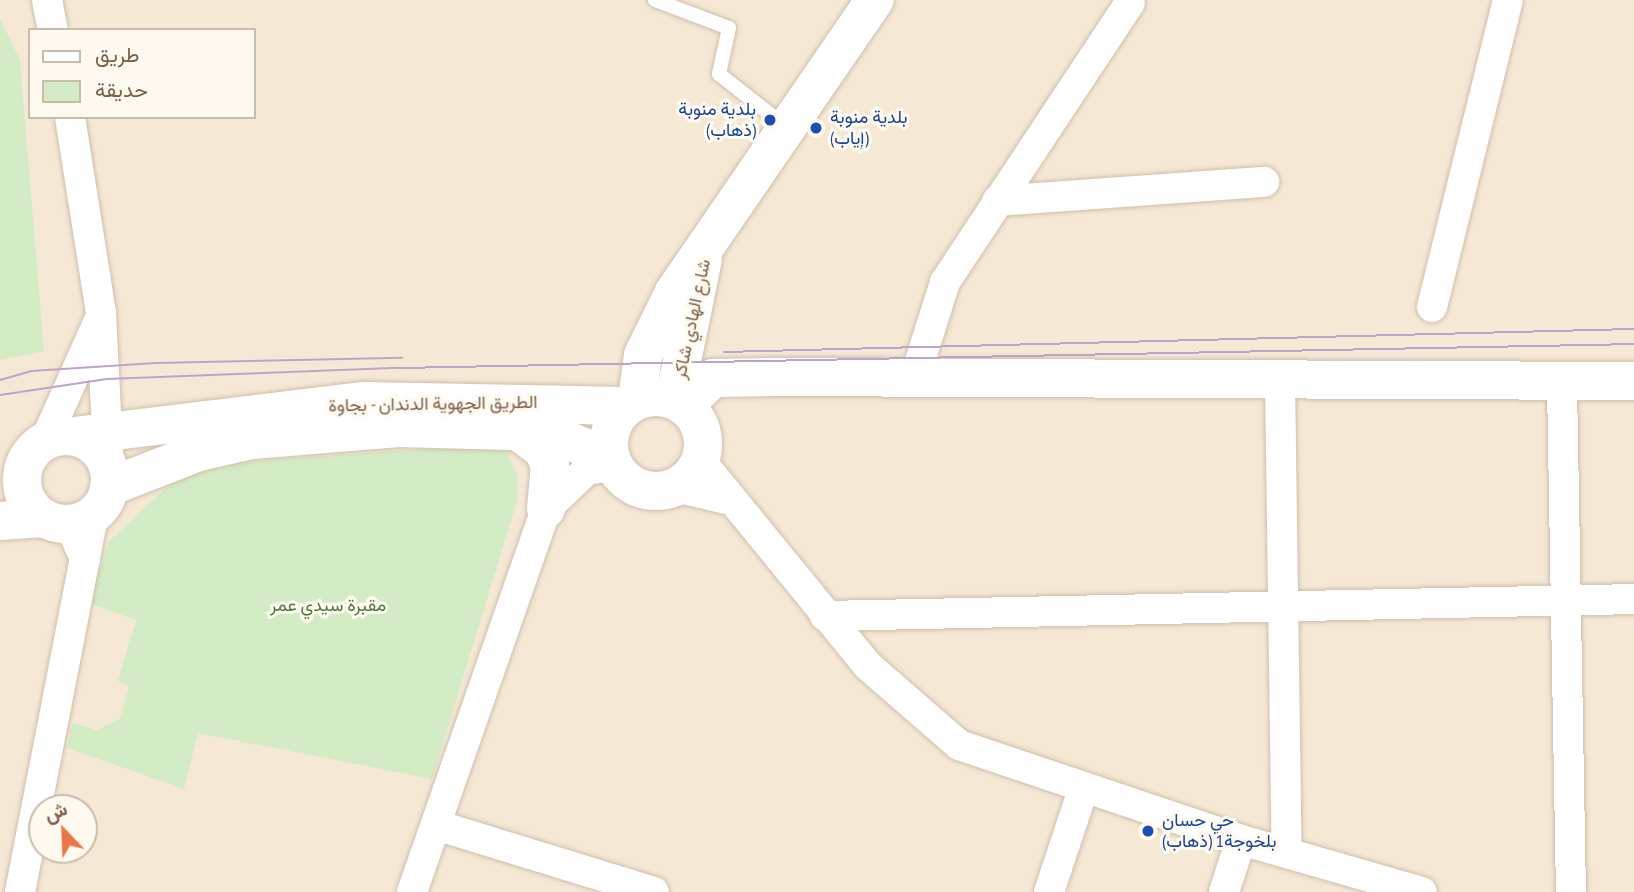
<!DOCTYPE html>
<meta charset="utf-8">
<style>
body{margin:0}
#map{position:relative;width:1634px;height:892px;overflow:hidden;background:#fdf6e8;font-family:"PT Sans Narrow",Vazirmatn,sans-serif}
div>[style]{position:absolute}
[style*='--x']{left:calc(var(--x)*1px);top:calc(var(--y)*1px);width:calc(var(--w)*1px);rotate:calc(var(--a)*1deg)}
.residential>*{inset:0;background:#f5e9d6}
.green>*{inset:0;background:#d3ecc5}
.roads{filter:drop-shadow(0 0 2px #d0bfac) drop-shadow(0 0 2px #d0bfac)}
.lane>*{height:14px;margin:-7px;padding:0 7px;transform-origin:7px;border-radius:7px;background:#fff}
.street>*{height:30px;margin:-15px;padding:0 15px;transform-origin:15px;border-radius:15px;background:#fff}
.secondary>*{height:38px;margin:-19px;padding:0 19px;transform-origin:19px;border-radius:19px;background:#fff}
.secondary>.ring{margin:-19px;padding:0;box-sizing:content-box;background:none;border:38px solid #fff;border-radius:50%}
.tram>*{height:2px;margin:-1px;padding:0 1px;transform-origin:1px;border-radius:1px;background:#baa5c9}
.dots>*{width:19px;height:19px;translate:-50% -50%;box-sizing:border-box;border:4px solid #fffaef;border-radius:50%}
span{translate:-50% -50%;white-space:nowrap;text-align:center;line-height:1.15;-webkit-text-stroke:6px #fffaef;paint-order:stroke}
.transit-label{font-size:18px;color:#164399}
.right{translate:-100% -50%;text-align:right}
.left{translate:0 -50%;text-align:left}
.street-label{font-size:18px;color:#795e4a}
.park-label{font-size:18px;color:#4c7a3f}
.legend{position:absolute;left:28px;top:28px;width:228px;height:91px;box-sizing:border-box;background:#fffaef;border:2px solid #c9bcad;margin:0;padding:9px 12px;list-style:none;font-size:21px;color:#795e4a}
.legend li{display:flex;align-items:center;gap:14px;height:35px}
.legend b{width:35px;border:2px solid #c9bcad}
.north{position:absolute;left:28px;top:794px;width:70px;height:70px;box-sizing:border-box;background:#fffaef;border:2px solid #c9bcad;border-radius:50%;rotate:337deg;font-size:19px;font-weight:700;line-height:28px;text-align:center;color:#795e4a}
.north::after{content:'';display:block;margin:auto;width:24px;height:32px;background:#ec7649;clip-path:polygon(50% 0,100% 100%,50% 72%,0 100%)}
</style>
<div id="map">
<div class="residential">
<div style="clip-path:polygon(evenodd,0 0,1634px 0,1634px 892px,0 892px,0 0,30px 30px,254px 30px,254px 117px,30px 117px,30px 30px,0 0,42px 808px,84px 808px,84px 850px,42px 850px,42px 808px)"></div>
</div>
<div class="green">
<div style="clip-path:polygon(0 19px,20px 60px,44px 351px,0 360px)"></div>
<div style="clip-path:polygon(491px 444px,508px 454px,517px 475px,517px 501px,432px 779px,198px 733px,184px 789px,67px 748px,73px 723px,97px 730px,120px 719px,129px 686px,118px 681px,136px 620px,89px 603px,109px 541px,178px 477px,207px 464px)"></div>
</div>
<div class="roads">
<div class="lane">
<div style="--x:655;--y:0;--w:79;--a:20.7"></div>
<div style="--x:729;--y:28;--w:47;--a:102.3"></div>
<div style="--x:719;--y:74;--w:84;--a:38.2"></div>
</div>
<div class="street">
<div style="--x:47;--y:0;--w:31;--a:79"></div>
<div style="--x:70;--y:117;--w:198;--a:81"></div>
<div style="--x:101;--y:313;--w:157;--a:87.1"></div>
<div style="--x:997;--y:201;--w:268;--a:-4.1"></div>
<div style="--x:1432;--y:307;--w:316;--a:-76.1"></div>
<div style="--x:1280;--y:379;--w:473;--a:89.2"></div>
<div style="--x:914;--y:380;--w:103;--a:-72.4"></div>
<div style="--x:945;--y:282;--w:335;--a:-56.5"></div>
<div style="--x:1562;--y:384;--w:508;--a:88.99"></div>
<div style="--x:45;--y:441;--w:133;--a:-65.9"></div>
<div style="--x:700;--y:460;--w:264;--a:50.8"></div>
<div style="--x:867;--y:665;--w:122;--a:41"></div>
<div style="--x:959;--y:745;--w:298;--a:18.6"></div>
<div style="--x:1241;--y:840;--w:188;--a:16"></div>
<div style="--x:675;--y:487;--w:52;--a:13.2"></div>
<div style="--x:57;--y:523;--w:18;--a:29"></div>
<div style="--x:73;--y:532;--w:30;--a:66"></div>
<div style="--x:825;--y:616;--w:809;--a:-1.2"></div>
<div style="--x:436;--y:825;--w:228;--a:17.1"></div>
<div style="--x:20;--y:892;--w:384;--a:-79"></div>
<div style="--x:412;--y:892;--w:406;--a:-70.7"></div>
<div style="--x:546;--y:509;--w:57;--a:-43.6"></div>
<div style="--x:587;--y:470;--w:28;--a:-10"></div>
<div style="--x:1049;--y:892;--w:108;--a:-71.6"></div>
<div style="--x:1224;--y:892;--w:55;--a:-71.9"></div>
</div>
<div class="secondary">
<div class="ring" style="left:609px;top:397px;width:56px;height:56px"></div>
<div style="--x:637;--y:399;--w:44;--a:-82.2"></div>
<div style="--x:643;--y:355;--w:70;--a:-63.8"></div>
<div style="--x:674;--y:292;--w:354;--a:-55.5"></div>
<div style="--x:674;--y:400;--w:144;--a:-78.4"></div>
<div style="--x:684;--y:406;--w:40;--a:-44"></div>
<div style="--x:713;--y:378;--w:62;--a:-0.9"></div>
<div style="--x:775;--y:377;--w:859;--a:0.27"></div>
<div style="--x:515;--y:429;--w:35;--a:37"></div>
<div style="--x:543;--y:450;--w:17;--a:65"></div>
<div style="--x:550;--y:465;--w:44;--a:95.2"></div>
<div style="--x:74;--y:436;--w:292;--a:-6.9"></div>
<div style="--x:364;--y:401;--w:262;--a:1.1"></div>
<div class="ring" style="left:22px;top:436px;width:50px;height:50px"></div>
<div style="--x:109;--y:487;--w:97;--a:-21.3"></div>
<div style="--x:199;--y:452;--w:54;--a:-12.8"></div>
<div style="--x:252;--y:440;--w:147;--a:-4.7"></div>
<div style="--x:399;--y:428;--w:149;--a:1.5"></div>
<div style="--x:548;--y:432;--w:69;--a:22.9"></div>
<div style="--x:0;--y:521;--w:44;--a:-3.9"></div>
</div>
</div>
<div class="tram">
<div style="--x:724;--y:352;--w:910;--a:-1.45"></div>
<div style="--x:0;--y:380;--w:32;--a:-16"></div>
<div style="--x:31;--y:371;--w:125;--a:-3.7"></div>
<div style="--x:156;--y:363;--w:246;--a:-1.2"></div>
<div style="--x:0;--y:395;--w:108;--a:-8.5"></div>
<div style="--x:107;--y:379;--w:292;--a:-2.2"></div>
<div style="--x:399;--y:368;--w:1235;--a:-1.11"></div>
</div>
<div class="dots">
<div style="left:770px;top:120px;background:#1a4fb4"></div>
<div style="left:816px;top:128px;background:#1a4fb4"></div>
<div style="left:1148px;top:831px;background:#1a4fb4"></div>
</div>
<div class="transit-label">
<span class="right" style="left:756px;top:120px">بلدية منوبة<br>(ذهاب)</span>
<span class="left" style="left:830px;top:128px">بلدية منوبة<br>(إياب)</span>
<span class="left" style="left:1162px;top:831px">حي حسان<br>بلخوجة1 (ذهاب)</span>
</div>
<div class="street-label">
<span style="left:692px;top:319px;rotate:-78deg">شارع الهادي شاكر</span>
<span style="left:433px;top:404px;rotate:-1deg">الطريق الجهوية الدندان - بجاوة</span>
</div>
<div class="park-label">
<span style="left:328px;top:605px">مقبرة سيدي عمر</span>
</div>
<ul class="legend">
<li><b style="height:9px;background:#fff"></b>طريق</li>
<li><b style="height:19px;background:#d3ecc5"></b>حديقة</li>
</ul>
<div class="north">ش</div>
</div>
